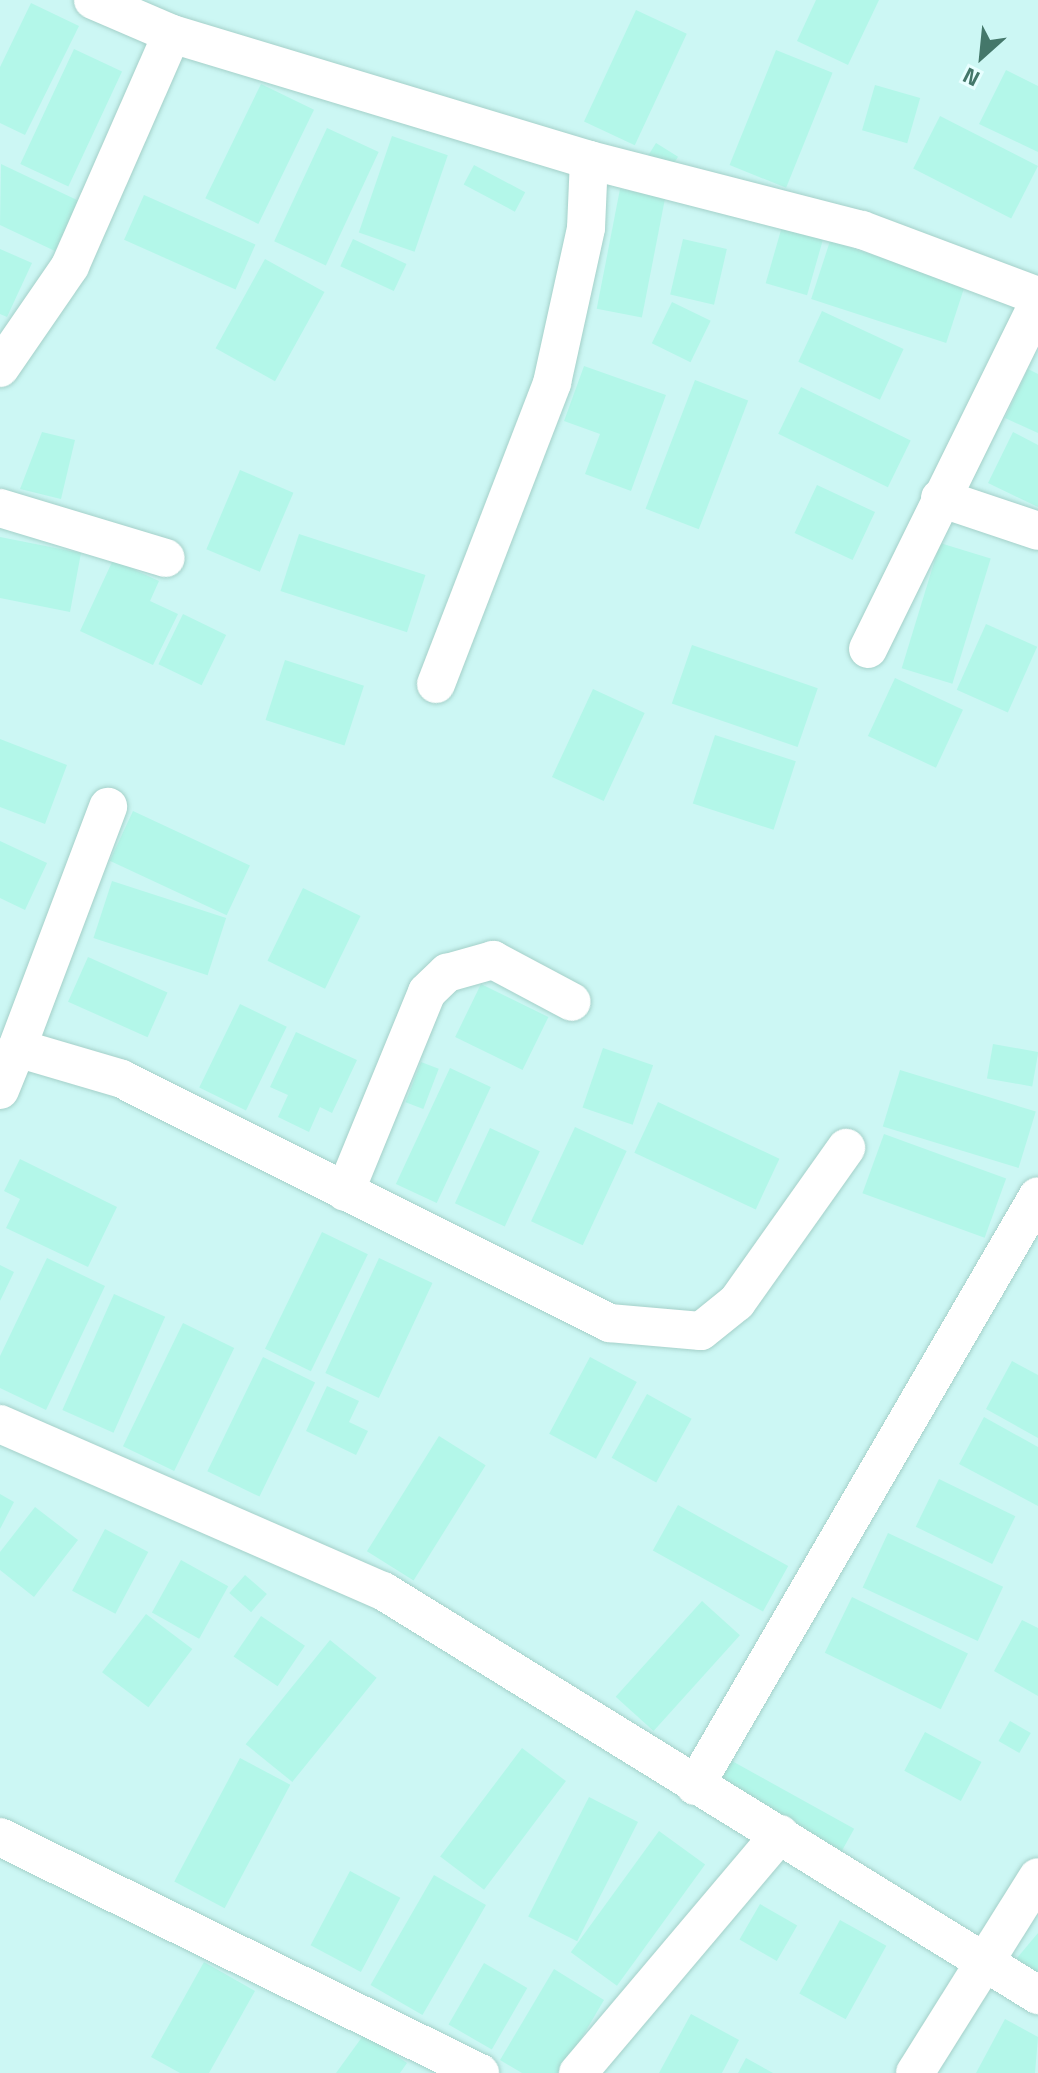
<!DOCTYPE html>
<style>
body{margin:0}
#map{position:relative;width:1038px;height:2073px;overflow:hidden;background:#defeff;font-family:"Titillium Web",sans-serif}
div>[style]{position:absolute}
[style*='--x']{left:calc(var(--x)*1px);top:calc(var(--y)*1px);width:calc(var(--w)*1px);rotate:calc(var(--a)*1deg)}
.residential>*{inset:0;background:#ccf7f4;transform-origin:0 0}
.building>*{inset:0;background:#b3f7e9;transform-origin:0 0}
.roads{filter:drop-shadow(0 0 2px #a5d0c9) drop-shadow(0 0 2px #a5d0c9)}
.minor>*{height:38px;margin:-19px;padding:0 19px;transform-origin:19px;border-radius:19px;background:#fff}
span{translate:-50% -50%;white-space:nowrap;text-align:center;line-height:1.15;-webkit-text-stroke:6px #e7ffff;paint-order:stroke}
.north{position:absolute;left:942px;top:16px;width:80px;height:80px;-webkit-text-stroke:6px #e7ffff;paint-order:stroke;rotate:207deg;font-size:22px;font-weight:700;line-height:32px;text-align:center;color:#44776a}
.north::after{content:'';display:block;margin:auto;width:28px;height:36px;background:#44776a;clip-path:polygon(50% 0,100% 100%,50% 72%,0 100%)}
</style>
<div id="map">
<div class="residential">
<div style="left:0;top:0;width:1038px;height:2073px"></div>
</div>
<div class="building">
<div style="clip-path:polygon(816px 0,879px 0,848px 65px,797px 41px)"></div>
<div style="clip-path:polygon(31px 3px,79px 26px,25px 135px,0 123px,0 67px)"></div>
<div style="left:636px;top:10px;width:56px;height:123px;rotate:25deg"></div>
<div style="left:74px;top:49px;width:53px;height:127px;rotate:25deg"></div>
<div style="left:776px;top:50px;width:61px;height:124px;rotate:22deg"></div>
<div style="clip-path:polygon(1006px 70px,1038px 86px,1038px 152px,979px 124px)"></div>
<div style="left:261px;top:84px;width:59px;height:127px;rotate:26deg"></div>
<div style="left:875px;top:85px;width:47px;height:47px;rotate:16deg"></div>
<div style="left:940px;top:116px;width:110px;height:59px;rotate:27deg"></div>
<div style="left:327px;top:128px;width:57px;height:125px;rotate:25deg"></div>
<div style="left:392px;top:136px;width:59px;height:102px;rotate:19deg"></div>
<div style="left:656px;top:143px;width:26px;height:21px;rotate:32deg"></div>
<div style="clip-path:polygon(1px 164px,79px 201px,55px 251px,0 225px)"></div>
<div style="left:474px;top:165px;width:58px;height:22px;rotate:28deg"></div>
<div style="left:620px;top:189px;width:46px;height:122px;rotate:11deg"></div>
<div style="left:144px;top:195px;width:122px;height:49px;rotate:24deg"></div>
<div style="left:785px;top:216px;width:43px;height:70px;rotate:16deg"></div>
<div style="left:353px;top:239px;width:59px;height:30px;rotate:25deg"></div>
<div style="left:683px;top:239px;width:45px;height:57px;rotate:13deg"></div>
<div style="left:830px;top:241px;width:142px;height:61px;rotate:18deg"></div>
<div style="clip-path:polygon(0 249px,32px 263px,7px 317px,0 314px)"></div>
<div style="left:265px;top:259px;width:68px;height:102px;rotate:29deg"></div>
<div style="left:672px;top:302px;width:43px;height:46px;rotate:26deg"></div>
<div style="left:822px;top:311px;width:90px;height:56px;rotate:25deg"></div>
<div style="clip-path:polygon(584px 366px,666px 395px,631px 491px,585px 474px,600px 434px,564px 421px)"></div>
<div style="clip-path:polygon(1028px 369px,1038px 374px,1038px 433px,1005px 418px)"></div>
<div style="left:695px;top:380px;width:57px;height:138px;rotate:21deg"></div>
<div style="left:801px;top:387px;width:122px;height:52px;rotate:26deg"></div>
<div style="clip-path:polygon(42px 432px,75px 440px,61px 499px,20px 489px)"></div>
<div style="clip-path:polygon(1013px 432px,1038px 445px,1038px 507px,988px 483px)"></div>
<div style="left:240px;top:470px;width:58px;height:86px;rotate:23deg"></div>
<div style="left:817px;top:485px;width:64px;height:53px;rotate:25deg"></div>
<div style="left:299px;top:534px;width:133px;height:60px;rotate:18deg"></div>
<div style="clip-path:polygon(0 537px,81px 553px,70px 612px,0 598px)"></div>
<div style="left:940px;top:543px;width:53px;height:131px;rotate:17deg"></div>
<div style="clip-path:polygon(113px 560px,159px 581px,150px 601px,178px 614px,153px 665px,80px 631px)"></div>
<div style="left:183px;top:614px;width:48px;height:56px;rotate:26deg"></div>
<div style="left:986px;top:624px;width:56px;height:72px;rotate:24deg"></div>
<div style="left:692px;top:645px;width:133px;height:62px;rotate:19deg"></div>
<div style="left:285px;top:660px;width:83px;height:63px;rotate:18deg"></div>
<div style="left:895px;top:678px;width:75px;height:64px;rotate:25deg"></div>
<div style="left:593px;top:689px;width:57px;height:97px;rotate:25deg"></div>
<div style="left:715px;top:735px;width:85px;height:72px;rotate:18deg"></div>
<div style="clip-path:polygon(0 739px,67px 765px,45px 824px,0 807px)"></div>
<div style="left:133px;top:811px;width:129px;height:55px;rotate:25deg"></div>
<div style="clip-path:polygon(0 841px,47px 863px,25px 910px,0 898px)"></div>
<div style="left:112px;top:881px;width:120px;height:60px;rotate:18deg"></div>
<div style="left:303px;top:888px;width:64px;height:81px;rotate:26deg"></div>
<div style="left:88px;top:957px;width:87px;height:49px;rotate:24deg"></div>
<div style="left:481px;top:984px;width:75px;height:59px;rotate:26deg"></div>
<div style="left:240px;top:1004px;width:52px;height:93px;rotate:26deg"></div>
<div style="clip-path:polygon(296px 1032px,357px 1060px,332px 1113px,320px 1107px,309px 1132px,278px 1117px,288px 1095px,270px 1087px)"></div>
<div style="left:993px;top:1044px;width:46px;height:35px;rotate:10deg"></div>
<div style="left:603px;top:1048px;width:53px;height:63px;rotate:19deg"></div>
<div style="left:421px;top:1062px;width:19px;height:43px;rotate:21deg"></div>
<div style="left:450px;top:1068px;width:45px;height:128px;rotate:25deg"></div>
<div style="left:900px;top:1070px;width:142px;height:59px;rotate:17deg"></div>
<div style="left:658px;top:1102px;width:134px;height:56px;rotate:25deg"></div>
<div style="left:575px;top:1127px;width:57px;height:104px;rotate:25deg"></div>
<div style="left:490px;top:1128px;width:55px;height:83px;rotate:25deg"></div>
<div style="left:884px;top:1134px;width:130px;height:63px;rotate:20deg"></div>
<div style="clip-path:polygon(20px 1159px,117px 1207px,88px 1267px,6px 1228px,20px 1199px,4px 1191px)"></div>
<div style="left:322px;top:1232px;width:51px;height:130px;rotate:26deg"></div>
<div style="clip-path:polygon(47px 1258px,105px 1286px,46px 1410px,0 1388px,0 1356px)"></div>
<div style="left:379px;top:1258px;width:59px;height:127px;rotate:25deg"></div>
<div style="clip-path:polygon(0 1265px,14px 1272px,0 1301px)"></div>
<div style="left:114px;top:1294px;width:56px;height:127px;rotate:24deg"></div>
<div style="left:183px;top:1323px;width:57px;height:137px;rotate:26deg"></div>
<div style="left:263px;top:1357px;width:58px;height:127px;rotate:26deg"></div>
<div style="left:590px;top:1357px;width:53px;height:87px;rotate:28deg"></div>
<div style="clip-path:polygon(1012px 1361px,1038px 1375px,1038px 1438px,986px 1409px)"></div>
<div style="clip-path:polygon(327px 1386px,359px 1401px,349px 1422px,368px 1431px,356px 1455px,306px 1431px)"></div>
<div style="left:647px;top:1394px;width:51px;height:73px;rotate:29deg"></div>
<div style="clip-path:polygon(984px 1417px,1038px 1447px,1038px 1506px,959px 1464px)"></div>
<div style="left:439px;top:1436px;width:55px;height:136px;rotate:32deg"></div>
<div style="left:939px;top:1479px;width:85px;height:53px;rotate:26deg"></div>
<div style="clip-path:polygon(0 1494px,14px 1502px,0 1529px)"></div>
<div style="left:678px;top:1505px;width:126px;height:52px;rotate:29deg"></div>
<div style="clip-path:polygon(35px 1507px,78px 1540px,34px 1597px,0 1570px,0 1552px)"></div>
<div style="left:105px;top:1529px;width:49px;height:70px;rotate:28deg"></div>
<div style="left:888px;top:1533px;width:127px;height:60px;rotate:25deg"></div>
<div style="left:181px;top:1560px;width:54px;height:60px;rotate:29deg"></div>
<div style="left:245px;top:1575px;width:29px;height:24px;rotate:41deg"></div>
<div style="left:852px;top:1597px;width:129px;height:62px;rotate:26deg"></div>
<div style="left:702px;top:1601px;width:51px;height:129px;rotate:42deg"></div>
<div style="left:146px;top:1614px;width:58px;height:73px;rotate:37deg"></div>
<div style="left:261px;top:1616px;width:53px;height:49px;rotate:34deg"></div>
<div style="clip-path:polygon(1022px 1620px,1038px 1628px,1038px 1696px,994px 1671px)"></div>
<div style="left:330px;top:1640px;width:60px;height:134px;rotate:39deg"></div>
<div style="left:1010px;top:1721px;width:24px;height:23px;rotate:30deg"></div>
<div style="left:925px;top:1732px;width:64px;height:44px;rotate:28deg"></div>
<div style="left:522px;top:1748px;width:55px;height:136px;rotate:37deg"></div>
<div style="left:723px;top:1756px;width:150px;height:29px;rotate:29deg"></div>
<div style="left:240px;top:1758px;width:57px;height:140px;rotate:28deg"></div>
<div style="left:589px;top:1797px;width:55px;height:134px;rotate:27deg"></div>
<div style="left:659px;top:1831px;width:57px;height:150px;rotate:36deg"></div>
<div style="left:350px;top:1871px;width:57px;height:84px;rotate:28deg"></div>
<div style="left:434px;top:1875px;width:60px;height:127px;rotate:30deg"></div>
<div style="left:760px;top:1904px;width:43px;height:41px;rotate:30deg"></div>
<div style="left:840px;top:1920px;width:53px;height:84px;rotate:29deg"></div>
<div style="clip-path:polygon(1038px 1933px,1038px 1976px,1017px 1958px)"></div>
<div style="clip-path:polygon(204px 1962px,255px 1991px,209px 2073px,180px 2073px,151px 2057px)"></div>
<div style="left:484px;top:1963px;width:50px;height:71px;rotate:30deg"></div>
<div style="clip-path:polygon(554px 1969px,604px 2000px,561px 2073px,522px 2073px,500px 2060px)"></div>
<div style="clip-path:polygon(691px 2014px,739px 2040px,722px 2073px,659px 2073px)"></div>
<div style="clip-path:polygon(1005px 2019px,1038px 2037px,1035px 2073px,976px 2073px)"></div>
<div style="clip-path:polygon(365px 2033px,407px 2063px,400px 2073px,336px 2073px)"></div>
<div style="clip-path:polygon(746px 2058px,773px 2073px,738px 2073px)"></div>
</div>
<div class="roads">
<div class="minor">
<div style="--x:93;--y:0;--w:86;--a:23.3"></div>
<div style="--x:172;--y:34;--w:436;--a:16.8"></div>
<div style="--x:589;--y:160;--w:282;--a:14.4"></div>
<div style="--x:862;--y:230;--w:188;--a:20.6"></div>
<div style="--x:0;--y:368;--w:124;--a:-55.5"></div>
<div style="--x:70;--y:266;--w:253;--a:-66.3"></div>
<div style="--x:940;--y:498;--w:103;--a:18.6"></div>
<div style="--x:0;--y:508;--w:173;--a:16.8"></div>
<div style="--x:868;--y:649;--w:385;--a:-63.8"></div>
<div style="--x:436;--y:684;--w:323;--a:-68.9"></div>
<div style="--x:552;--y:383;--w:159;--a:-77.6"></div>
<div style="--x:586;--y:228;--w:68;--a:-87.5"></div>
<div style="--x:17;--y:1048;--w:258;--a:-69.3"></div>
<div style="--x:0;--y:1090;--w:45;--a:-68"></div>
<div style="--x:17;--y:1048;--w:109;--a:16.4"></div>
<div style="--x:122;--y:1079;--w:545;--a:26.61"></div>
<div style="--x:609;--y:1323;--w:92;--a:5"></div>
<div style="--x:701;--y:1331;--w:46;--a:-38.9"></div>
<div style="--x:737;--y:1302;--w:189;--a:-54.7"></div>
<div style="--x:345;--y:1192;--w:216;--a:-67.7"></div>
<div style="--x:427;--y:992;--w:28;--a:-44"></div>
<div style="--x:447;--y:973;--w:48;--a:-15.8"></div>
<div style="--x:493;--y:960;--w:89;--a:28"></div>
<div style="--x:0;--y:1424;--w:418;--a:23.6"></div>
<div style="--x:383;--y:1591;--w:770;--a:31.67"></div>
<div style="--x:695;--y:1786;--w:682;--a:-59.83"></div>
<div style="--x:0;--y:1837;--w:535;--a:26.18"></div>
<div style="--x:578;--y:2073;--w:313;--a:-49.8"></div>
<div style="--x:915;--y:2073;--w:231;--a:-57.9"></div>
</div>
</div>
<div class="north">N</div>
</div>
